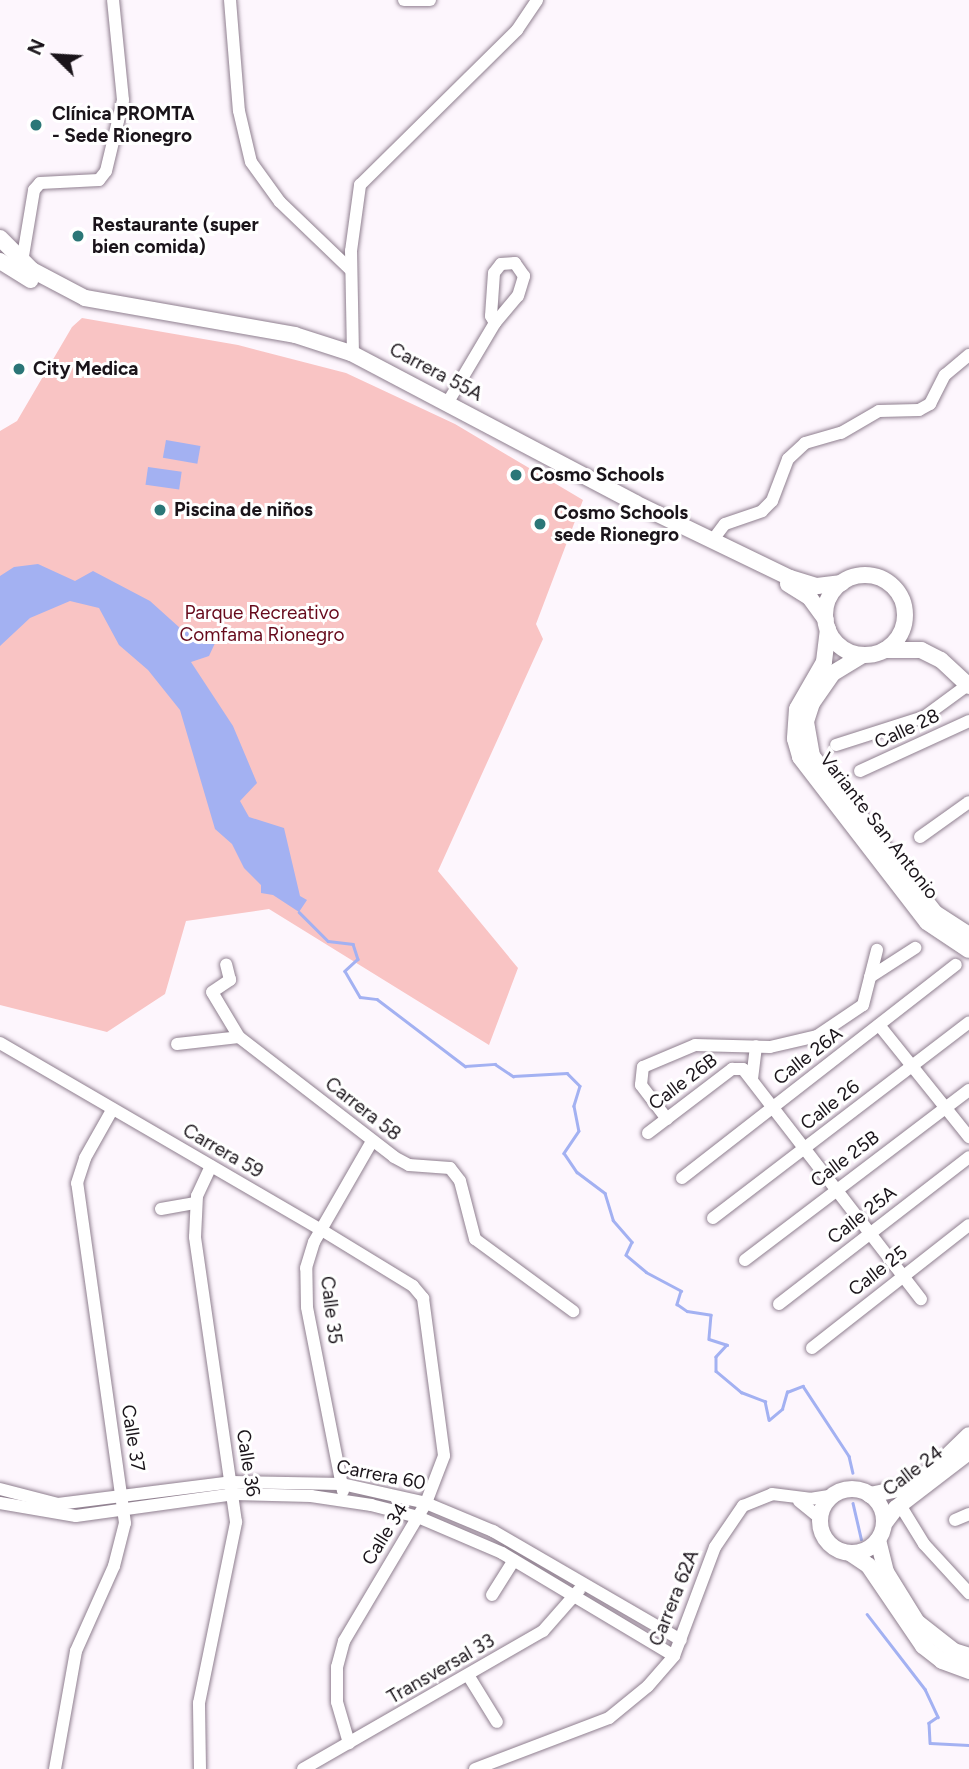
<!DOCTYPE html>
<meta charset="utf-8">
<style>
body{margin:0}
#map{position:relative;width:969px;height:1769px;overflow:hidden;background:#fdf6fd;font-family:Figtree,sans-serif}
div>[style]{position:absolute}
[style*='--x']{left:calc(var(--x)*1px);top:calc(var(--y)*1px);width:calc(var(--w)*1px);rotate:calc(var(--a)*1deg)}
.green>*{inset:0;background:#f9c4c4}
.water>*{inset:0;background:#a3b1f2;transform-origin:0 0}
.stream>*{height:2.5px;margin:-1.25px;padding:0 1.25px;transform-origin:1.25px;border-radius:1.25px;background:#a3b1f2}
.roads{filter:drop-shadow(0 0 2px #8f7f8f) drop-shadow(0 0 2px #8f7f8f)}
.minor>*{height:12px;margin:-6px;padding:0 6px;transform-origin:6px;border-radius:6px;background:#fff}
.major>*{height:16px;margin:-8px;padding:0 8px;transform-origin:8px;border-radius:8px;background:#fff}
.major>.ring{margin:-8px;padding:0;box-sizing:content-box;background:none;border:16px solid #fff;border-radius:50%}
.dots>*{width:19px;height:19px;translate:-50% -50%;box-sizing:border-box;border:4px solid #fff;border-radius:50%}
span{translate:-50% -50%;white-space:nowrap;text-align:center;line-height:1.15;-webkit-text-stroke:6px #fff;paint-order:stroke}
.poi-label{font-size:19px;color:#1a141a;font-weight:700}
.left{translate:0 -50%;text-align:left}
.street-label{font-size:19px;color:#1a141a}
.park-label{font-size:19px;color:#670a1c}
.north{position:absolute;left:21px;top:21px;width:70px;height:70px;-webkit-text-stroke:5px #fff;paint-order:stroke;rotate:294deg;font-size:19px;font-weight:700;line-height:28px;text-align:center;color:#1a141a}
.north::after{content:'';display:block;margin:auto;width:24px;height:32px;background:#1a141a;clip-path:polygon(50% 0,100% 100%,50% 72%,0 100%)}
</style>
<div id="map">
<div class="green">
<div style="clip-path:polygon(82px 318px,238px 345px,346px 373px,455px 424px,583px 500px,536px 624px,543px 639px,438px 871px,518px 968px,489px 1045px,269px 909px,186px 921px,165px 994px,107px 1032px,0 1005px,0 431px,17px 421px,72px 327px)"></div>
</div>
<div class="water">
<div style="left:166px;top:440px;width:35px;height:18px;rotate:10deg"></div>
<div style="left:148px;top:467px;width:34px;height:18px;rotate:8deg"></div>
<div style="clip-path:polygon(38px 564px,75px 581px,93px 571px,150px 601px,180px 628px,216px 641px,209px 656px,191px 662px,233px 726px,257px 783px,240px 801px,249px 817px,284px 828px,300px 896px,307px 900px,299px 912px,273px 895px,261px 893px,261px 885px,244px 868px,232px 844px,215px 829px,180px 710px,148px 670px,119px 645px,99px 608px,70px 601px,30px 618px,0 646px,0 576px,14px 567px)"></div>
</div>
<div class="stream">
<div style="--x:299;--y:912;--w:41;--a:45"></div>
<div style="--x:328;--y:941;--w:25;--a:7"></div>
<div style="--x:353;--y:944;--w:16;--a:72"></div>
<div style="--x:358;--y:959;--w:18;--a:137"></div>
<div style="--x:345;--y:971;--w:30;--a:60"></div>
<div style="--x:360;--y:997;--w:17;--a:7"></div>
<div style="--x:377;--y:999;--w:111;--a:37.3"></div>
<div style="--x:465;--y:1066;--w:30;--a:-4"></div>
<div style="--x:495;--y:1064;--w:22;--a:34"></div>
<div style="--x:513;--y:1076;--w:54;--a:-3.2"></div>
<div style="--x:567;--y:1073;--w:18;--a:45"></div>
<div style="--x:580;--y:1086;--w:21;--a:107"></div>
<div style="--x:574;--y:1106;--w:25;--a:79"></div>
<div style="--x:579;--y:1131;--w:27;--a:124"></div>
<div style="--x:564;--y:1153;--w:23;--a:56"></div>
<div style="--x:577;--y:1172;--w:35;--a:37"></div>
<div style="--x:605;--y:1193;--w:28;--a:73"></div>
<div style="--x:613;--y:1220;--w:29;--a:49"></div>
<div style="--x:632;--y:1242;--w:14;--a:115"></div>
<div style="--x:626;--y:1255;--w:26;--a:40"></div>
<div style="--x:646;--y:1272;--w:40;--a:28"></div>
<div style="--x:681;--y:1291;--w:14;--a:107"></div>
<div style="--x:677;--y:1304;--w:12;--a:35"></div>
<div style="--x:687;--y:1311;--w:24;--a:9"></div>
<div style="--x:711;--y:1315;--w:24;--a:95"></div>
<div style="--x:709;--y:1339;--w:19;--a:18"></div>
<div style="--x:727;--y:1345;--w:16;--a:133"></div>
<div style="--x:716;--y:1357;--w:14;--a:90"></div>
<div style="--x:716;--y:1371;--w:33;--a:40"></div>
<div style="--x:741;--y:1392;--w:26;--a:21"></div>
<div style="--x:765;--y:1401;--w:19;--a:78"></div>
<div style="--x:769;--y:1420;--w:17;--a:-40"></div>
<div style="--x:782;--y:1409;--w:18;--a:-74"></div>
<div style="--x:787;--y:1392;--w:17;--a:-21"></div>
<div style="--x:803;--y:1386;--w:84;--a:56.7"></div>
<div style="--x:849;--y:1456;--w:17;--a:77"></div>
<div style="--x:853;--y:1503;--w:37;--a:77"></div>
<div style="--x:867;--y:1614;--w:95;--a:52.3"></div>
<div style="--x:925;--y:1689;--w:31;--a:65"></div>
<div style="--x:938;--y:1717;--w:11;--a:146"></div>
<div style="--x:929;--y:1723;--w:20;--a:87"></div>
<div style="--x:930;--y:1743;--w:39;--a:3"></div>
</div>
<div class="roads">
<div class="minor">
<div style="--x:230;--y:0;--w:111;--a:85.4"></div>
<div style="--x:239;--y:111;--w:52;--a:76.8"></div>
<div style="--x:251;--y:162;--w:49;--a:54.1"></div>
<div style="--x:280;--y:202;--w:98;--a:43.8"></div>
<div style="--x:404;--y:0;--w:26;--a:0"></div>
<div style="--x:22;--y:262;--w:73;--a:-80.5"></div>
<div style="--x:34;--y:190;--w:9;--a:-49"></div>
<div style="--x:40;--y:183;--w:59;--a:-2.9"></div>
<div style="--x:99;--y:180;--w:11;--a:-52"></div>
<div style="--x:106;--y:171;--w:73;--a:-76.5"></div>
<div style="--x:123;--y:100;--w:100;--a:-95.7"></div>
<div style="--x:353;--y:354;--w:103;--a:-91.1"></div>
<div style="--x:351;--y:251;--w:67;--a:-82.2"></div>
<div style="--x:360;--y:185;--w:221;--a:-44.6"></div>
<div style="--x:517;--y:30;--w:36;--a:-56"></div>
<div style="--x:448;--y:402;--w:92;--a:-59.3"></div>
<div style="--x:495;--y:323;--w:35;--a:-50"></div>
<div style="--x:518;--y:296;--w:21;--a:-73"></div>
<div style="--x:524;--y:276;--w:16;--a:-125"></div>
<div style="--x:515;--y:263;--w:14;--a:176"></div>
<div style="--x:501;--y:264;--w:11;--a:128"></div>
<div style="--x:494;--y:273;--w:43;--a:94"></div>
<div style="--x:491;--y:316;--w:8;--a:60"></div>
<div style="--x:712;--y:541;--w:21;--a:-53"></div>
<div style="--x:725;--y:524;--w:39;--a:-19"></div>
<div style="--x:762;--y:511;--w:14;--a:-45"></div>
<div style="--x:772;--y:501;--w:45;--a:-69.1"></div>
<div style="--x:788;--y:459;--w:23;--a:-43"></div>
<div style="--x:805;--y:443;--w:37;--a:-16"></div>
<div style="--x:841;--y:433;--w:44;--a:-30.1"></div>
<div style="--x:879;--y:411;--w:40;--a:-1.4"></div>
<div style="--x:919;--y:410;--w:13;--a:-29"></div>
<div style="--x:930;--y:404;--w:33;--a:-63"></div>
<div style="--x:945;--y:375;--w:31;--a:-40"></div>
<div style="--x:836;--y:745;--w:92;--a:-17.7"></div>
<div style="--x:924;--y:717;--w:56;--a:-36.3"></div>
<div style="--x:860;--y:771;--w:120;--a:-24.6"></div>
<div style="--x:920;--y:837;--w:60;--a:-35.5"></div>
<div style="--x:870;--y:977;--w:54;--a:-32.8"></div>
<div style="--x:879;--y:1025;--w:144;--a:51.2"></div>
<div style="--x:239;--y:1037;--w:196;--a:37.7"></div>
<div style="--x:394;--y:1157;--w:17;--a:28"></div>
<div style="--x:409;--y:1165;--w:41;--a:4.2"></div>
<div style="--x:450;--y:1168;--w:16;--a:52"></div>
<div style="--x:460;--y:1181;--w:60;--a:75.5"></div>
<div style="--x:475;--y:1239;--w:122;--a:36.3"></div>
<div style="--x:0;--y:1043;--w:370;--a:30.2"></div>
<div style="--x:320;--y:1229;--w:109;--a:31.5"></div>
<div style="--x:413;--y:1286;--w:16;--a:50"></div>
<div style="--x:423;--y:1298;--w:159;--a:82.4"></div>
<div style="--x:444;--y:1456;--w:50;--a:111"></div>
<div style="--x:426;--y:1503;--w:161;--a:120.7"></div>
<div style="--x:344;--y:1641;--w:27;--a:105"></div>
<div style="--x:337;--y:1667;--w:35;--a:90"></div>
<div style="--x:337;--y:1702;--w:43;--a:73.7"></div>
<div style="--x:177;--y:1044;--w:62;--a:-6.4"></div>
<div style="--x:239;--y:1037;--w:52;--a:-121"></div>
<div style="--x:212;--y:992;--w:22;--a:-34"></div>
<div style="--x:230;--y:980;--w:16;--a:-104"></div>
<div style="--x:752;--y:1079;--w:33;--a:-83"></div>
<div style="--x:667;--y:1119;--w:43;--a:-127.4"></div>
<div style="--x:641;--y:1085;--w:18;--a:-84"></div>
<div style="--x:643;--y:1067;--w:56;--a:-22.9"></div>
<div style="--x:695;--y:1045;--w:75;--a:1.5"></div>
<div style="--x:770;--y:1047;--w:48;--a:-13.2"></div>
<div style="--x:817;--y:1036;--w:55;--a:-34"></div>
<div style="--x:863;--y:1005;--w:57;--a:-75.7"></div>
<div style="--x:648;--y:1133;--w:106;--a:-37.3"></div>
<div style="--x:732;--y:1069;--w:11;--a:0"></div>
<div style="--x:743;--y:1069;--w:291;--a:52.3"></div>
<div style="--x:682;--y:1178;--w:347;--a:-37.9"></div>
<div style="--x:161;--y:1209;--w:35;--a:-10"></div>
<div style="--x:713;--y:1218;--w:322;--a:-37.4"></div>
<div style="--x:745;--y:1260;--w:281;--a:-37.2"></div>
<div style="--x:779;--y:1304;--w:240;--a:-37.7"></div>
<div style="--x:812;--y:1348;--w:199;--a:-38.1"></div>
<div style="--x:0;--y:1489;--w:60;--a:14.5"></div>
<div style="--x:58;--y:1504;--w:174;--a:-7.2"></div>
<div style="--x:231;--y:1482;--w:111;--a:1"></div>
<div style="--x:342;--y:1484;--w:86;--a:12.7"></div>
<div style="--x:426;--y:1503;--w:73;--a:22.7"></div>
<div style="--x:493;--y:1531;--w:217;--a:30.1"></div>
<div style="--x:343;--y:1491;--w:187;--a:-101.1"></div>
<div style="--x:307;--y:1307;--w:39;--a:-91"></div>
<div style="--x:306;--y:1268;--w:27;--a:-73"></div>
<div style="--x:314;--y:1242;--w:116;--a:-60.1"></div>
<div style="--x:799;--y:1501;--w:27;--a:39"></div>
<div style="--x:0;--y:1503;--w:77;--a:9.7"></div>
<div style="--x:76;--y:1516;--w:160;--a:-7.9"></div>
<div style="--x:234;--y:1494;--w:77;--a:1.5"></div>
<div style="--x:311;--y:1496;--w:61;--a:8.5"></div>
<div style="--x:371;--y:1505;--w:49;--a:14.3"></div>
<div style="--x:418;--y:1517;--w:91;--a:23.2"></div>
<div style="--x:502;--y:1553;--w:200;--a:30.9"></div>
<div style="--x:900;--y:1505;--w:46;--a:58.4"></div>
<div style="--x:924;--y:1544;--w:67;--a:47.4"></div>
<div style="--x:955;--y:1520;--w:15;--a:-23"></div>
<div style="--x:492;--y:1595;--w:41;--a:-57.8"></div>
<div style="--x:468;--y:1675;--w:55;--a:58.3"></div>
<div style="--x:55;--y:1769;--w:120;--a:-79.9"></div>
<div style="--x:76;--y:1651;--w:93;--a:-65.9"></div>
<div style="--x:114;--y:1566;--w:44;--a:-75.7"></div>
<div style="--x:125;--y:1523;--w:343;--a:-98"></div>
<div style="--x:77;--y:1183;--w:26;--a:-72"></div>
<div style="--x:85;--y:1158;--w:55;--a:-60.6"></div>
<div style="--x:200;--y:1769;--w:66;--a:-90.9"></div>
<div style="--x:199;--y:1703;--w:185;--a:-78.4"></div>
<div style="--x:236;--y:1522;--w:288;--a:-98.2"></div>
<div style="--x:195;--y:1237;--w:41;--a:-87.2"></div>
<div style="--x:197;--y:1196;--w:33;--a:-65"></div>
<div style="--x:303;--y:1769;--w:277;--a:-29.9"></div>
<div style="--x:543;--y:1631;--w:55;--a:-48.7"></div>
<div style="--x:475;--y:1769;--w:143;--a:-20.8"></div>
<div style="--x:609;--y:1718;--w:50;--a:-39.4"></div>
<div style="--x:648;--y:1686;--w:40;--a:-49"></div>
<div style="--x:674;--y:1656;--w:116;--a:-69.4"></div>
<div style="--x:715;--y:1547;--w:50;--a:-55.7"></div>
<div style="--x:743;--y:1506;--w:31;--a:-22"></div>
<div style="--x:772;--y:1494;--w:38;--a:7"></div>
<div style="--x:810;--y:1499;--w:24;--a:-9"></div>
</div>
<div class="major">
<div style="--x:0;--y:238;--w:45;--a:45"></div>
<div style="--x:32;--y:270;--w:60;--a:27.8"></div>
<div style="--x:85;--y:298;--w:213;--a:10"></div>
<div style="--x:295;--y:335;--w:59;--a:17.8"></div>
<div style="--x:351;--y:353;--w:321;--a:27.8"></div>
<div style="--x:635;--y:503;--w:172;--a:25.8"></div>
<div style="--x:790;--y:578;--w:28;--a:17"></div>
<div style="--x:817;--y:586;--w:25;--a:-7"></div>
<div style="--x:0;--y:261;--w:36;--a:32"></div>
<div class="ring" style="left:825px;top:575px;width:64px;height:64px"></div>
<div style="--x:788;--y:584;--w:26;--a:32"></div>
<div style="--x:810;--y:598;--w:27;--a:54"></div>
<div style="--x:828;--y:629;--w:33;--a:97"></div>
<div style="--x:824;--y:662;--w:54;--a:119.9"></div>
<div style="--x:797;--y:709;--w:30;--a:94"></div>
<div style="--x:795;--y:739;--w:19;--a:74"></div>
<div style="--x:800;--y:757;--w:208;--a:52.4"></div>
<div style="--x:927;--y:922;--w:50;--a:33.7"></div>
<div style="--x:885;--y:650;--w:36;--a:0"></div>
<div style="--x:921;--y:650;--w:22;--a:27"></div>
<div style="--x:941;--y:660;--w:38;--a:43"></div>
<div style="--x:863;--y:655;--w:35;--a:149"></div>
<div style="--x:833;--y:673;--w:37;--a:125"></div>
<div style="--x:812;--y:703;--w:20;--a:108"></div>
<div style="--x:806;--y:722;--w:35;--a:80"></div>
<div style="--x:812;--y:756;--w:199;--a:51.9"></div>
<div style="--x:935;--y:913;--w:40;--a:32.9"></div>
<div class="ring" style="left:820px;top:1489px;width:48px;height:48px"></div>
<div style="--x:870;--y:1495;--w:35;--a:-12"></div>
<div style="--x:904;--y:1488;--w:37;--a:-33"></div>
<div style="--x:935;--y:1468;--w:47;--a:-44.1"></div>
<div style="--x:884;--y:1524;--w:20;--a:-53"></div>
<div style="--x:896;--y:1508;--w:92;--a:-37.5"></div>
<div style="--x:878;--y:1540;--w:33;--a:76"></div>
<div style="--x:886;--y:1572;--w:59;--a:58.2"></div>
<div style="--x:917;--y:1622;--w:47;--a:38.1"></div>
<div style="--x:954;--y:1651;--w:16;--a:18"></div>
<div style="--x:850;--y:1553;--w:22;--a:34"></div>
<div style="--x:868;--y:1565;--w:98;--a:55.8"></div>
<div style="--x:923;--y:1646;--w:24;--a:38"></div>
<div style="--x:942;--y:1661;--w:29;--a:20"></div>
</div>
</div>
<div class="dots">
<div style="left:36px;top:125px;background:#2b7677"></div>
<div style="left:78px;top:236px;background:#2b7677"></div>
<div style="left:19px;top:369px;background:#2b7677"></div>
<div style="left:516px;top:475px;background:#2b7677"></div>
<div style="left:160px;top:510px;background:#2b7677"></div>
<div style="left:540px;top:524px;background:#2b7677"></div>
</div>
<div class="poi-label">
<span class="left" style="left:52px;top:125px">Clínica PROMTA<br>- Sede Rionegro</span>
<span class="left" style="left:92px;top:236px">Restaurante (super<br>bien comida)</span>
<span class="left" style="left:33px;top:369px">City Medica</span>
<span class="left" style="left:530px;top:475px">Cosmo Schools</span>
<span class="left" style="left:174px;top:510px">Piscina de niños</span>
<span class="left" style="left:554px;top:524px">Cosmo Schools<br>sede Rionegro</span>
</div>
<div class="street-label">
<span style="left:436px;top:372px;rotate:28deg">Carrera 55A</span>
<span style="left:907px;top:729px;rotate:-25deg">Calle 28</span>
<span style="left:879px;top:826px;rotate:52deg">Variante San Antonio</span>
<span style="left:808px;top:1056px;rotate:-38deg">Calle 26A</span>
<span style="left:683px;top:1082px;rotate:-37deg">Calle 26B</span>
<span style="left:830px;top:1105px;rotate:-38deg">Calle 26</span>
<span style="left:363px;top:1109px;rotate:38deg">Carrera 58</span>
<span style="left:223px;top:1151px;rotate:30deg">Carrera 59</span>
<span style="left:845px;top:1159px;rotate:-37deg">Calle 25B</span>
<span style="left:862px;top:1215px;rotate:-38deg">Calle 25A</span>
<span style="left:878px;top:1271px;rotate:-38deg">Calle 25</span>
<span style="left:331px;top:1310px;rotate:83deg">Calle 35</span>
<span style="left:133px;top:1438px;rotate:81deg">Calle 37</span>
<span style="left:248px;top:1463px;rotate:81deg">Calle 36</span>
<span style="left:913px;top:1471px;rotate:-37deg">Calle 24</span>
<span style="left:381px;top:1475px;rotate:11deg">Carrera 60</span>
<span style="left:385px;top:1534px;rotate:-58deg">Calle 34</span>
<span style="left:674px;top:1598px;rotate:-68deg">Carrera 62A</span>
<span style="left:441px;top:1669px;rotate:-30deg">Transversal 33</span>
</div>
<div class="park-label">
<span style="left:262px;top:624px">Parque Recreativo<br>Comfama Rionegro</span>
</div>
<div class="north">N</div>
</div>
